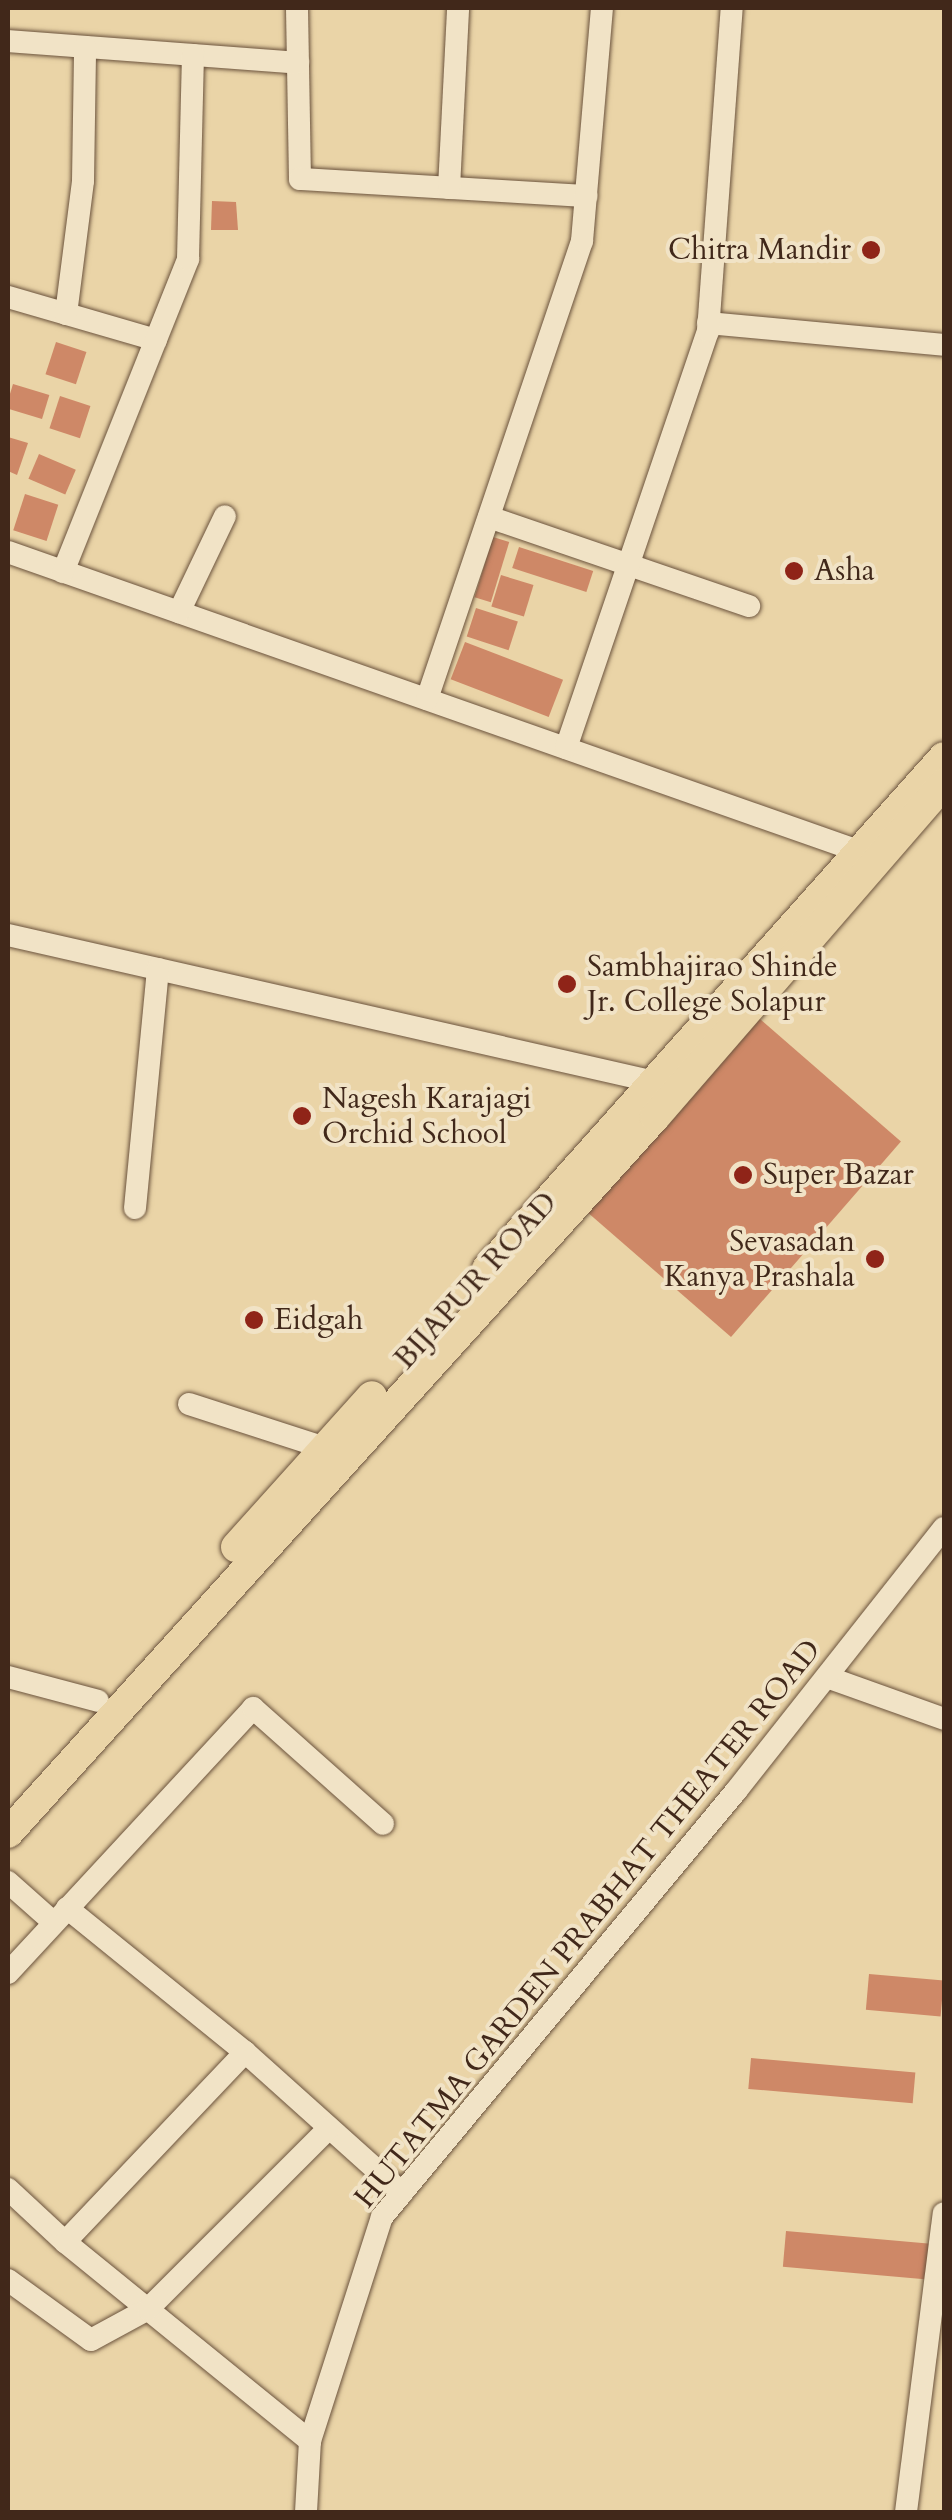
<!DOCTYPE html>
<style>
body{margin:0}
#map{position:relative;width:952px;height:2520px;overflow:hidden;background:#ead4a7;font-family:Cardo,serif}
div>[style]{position:absolute}
[style*='--x']{left:calc(var(--x)*1px);top:calc(var(--y)*1px);width:calc(var(--w)*1px);rotate:calc(var(--a)*1deg)}
.building>*{inset:0;background:#ce8867;transform-origin:0 0}
.roads{filter:drop-shadow(0 0 2px #6b533d) drop-shadow(0 0 2px #6b533d)}
.minor>*{height:22px;margin:-11px;padding:0 11px;transform-origin:11px;border-radius:11px;background:#f1e3c6}
.major>*{height:30px;margin:-15px;padding:0 15px;transform-origin:15px;border-radius:15px;background:#ead4a7}
.dots>*{width:28px;height:28px;translate:-50% -50%;box-sizing:border-box;border:5px solid #f1e3c6;border-radius:50%}
span{translate:-50% -50%;white-space:nowrap;text-align:center;line-height:1.15;-webkit-text-stroke:8px #f1e3c6;paint-order:stroke}
.poi-label{font-size:30px;color:#41281a}
.right{translate:-100% -50%;text-align:right}
.left{translate:0 -50%;text-align:left}
.street-label{font-size:30px;color:#41281a}
.frame{position:absolute;inset:0;border:10px solid #41281a;pointer-events:none}
</style>
<div id="map">
<div class="building">
<div style="clip-path:polygon(212px 201px,236px 202px,238px 230px,211px 230px)"></div>
<div style="left:56px;top:342px;width:32px;height:34px;rotate:18deg"></div>
<div style="left:13px;top:384px;width:38px;height:25px;rotate:17deg"></div>
<div style="left:60px;top:396px;width:32px;height:34px;rotate:18deg"></div>
<div style="clip-path:polygon(8px 437px,28px 443px,17px 475px,8px 471px)"></div>
<div style="left:39px;top:454px;width:40px;height:27px;rotate:23deg"></div>
<div style="left:25px;top:494px;width:35px;height:38px;rotate:18deg"></div>
<div style="left:493px;top:537px;width:17px;height:63px;rotate:17deg"></div>
<div style="left:519px;top:547px;width:78px;height:22px;rotate:18deg"></div>
<div style="left:501px;top:575px;width:34px;height:33px;rotate:17deg"></div>
<div style="left:476px;top:608px;width:44px;height:30px;rotate:18deg"></div>
<div style="left:465px;top:642px;width:105px;height:40px;rotate:21deg"></div>
<div style="left:753px;top:1013px;width:196px;height:259px;rotate:41deg"></div>
<div style="left:869px;top:1974px;width:75px;height:36px;rotate:5deg"></div>
<div style="left:751px;top:2058px;width:165px;height:31px;rotate:5deg"></div>
<div style="left:786px;top:2231px;width:148px;height:36px;rotate:5deg"></div>
</div>
<div class="roads">
<div class="minor">
<div style="--x:297;--y:8;--w:171;--a:89"></div>
<div style="--x:300;--y:179;--w:287;--a:3.4"></div>
<div style="--x:8;--y:41;--w:291;--a:4.3"></div>
<div style="--x:449;--y:188;--w:180;--a:-87.1"></div>
<div style="--x:8;--y:297;--w:154;--a:16.2"></div>
<div style="--x:66;--y:314;--w:134;--a:-82.7"></div>
<div style="--x:83;--y:181;--w:134;--a:-89.1"></div>
<div style="--x:708;--y:323;--w:237;--a:5.3"></div>
<div style="--x:489;--y:517;--w:275;--a:18.9"></div>
<div style="--x:8;--y:552;--w:916;--a:19.38"></div>
<div style="--x:63;--y:572;--w:337;--a:-68.2"></div>
<div style="--x:188;--y:259;--w:204;--a:-88.6"></div>
<div style="--x:179;--y:612;--w:106;--a:-64.4"></div>
<div style="--x:427;--y:699;--w:484;--a:-71.3"></div>
<div style="--x:582;--y:241;--w:234;--a:-85.1"></div>
<div style="--x:566;--y:748;--w:441;--a:-71.2"></div>
<div style="--x:708;--y:331;--w:324;--a:-85.8"></div>
<div style="--x:8;--y:935;--w:663;--a:12.8"></div>
<div style="--x:655;--y:1082;--w:12;--a:42"></div>
<div style="--x:135;--y:1208;--w:240;--a:-84.5"></div>
<div style="--x:189;--y:1404;--w:143;--a:17.9"></div>
<div style="--x:8;--y:1677;--w:93;--a:14.9"></div>
<div style="--x:827;--y:1677;--w:124;--a:19.7"></div>
<div style="--x:8;--y:1882;--w:60;--a:41.6"></div>
<div style="--x:67;--y:1908;--w:229;--a:39"></div>
<div style="--x:245;--y:2052;--w:211;--a:41.9"></div>
<div style="--x:8;--y:1973;--w:361;--a:-47.2"></div>
<div style="--x:253;--y:1708;--w:174;--a:41.7"></div>
<div style="--x:8;--y:2189;--w:78;--a:42.9"></div>
<div style="--x:65;--y:2242;--w:316;--a:39.1"></div>
<div style="--x:65;--y:2242;--w:262;--a:-46.5"></div>
<div style="--x:8;--y:2280;--w:102;--a:35.9"></div>
<div style="--x:91;--y:2340;--w:65;--a:-28.5"></div>
<div style="--x:148;--y:2309;--w:256;--a:-45"></div>
<div style="--x:306;--y:2512;--w:71;--a:-86.8"></div>
<div style="--x:310;--y:2441;--w:235;--a:-72.2"></div>
<div style="--x:382;--y:2217;--w:554;--a:-50.27"></div>
<div style="--x:736;--y:1791;--w:335;--a:-51.7"></div>
<div style="--x:906;--y:2512;--w:301;--a:-82.8"></div>
</div>
<div class="major">
<div style="--x:487;--y:1269;--w:686;--a:-48.25"></div>
<div style="--x:236;--y:1547;--w:203;--a:-48"></div>
<div style="--x:8;--y:1833;--w:965;--a:-47.9"></div>
<div style="--x:655;--y:1117;--w:442;--a:-49.1"></div>
</div>
</div>
<div class="dots">
<div style="left:871px;top:250px;background:#8f2418"></div>
<div style="left:794px;top:571px;background:#8f2418"></div>
<div style="left:567px;top:984px;background:#8f2418"></div>
<div style="left:302px;top:1116px;background:#8f2418"></div>
<div style="left:743px;top:1175px;background:#8f2418"></div>
<div style="left:875px;top:1259px;background:#8f2418"></div>
<div style="left:254px;top:1320px;background:#8f2418"></div>
</div>
<div class="poi-label">
<span class="right" style="left:851px;top:250px">Chitra Mandir</span>
<span class="left" style="left:814px;top:571px">Asha</span>
<span class="left" style="left:587px;top:984px">Sambhajirao Shinde<br>Jr. College Solapur</span>
<span class="left" style="left:322px;top:1116px">Nagesh Karajagi<br>Orchid School</span>
<span class="left" style="left:763px;top:1175px">Super Bazar</span>
<span class="right" style="left:855px;top:1259px">Sevasadan<br>Kanya Prashala</span>
<span class="left" style="left:274px;top:1320px">Eidgah</span>
</div>
<div class="street-label">
<span style="left:476px;top:1281px;rotate:-48deg">BIJAPUR ROAD</span>
<span style="left:588px;top:1924px;rotate:-51deg">HUTATMA GARDEN PRABHAT THEATER ROAD</span>
</div>
<div class="frame"></div>
</div>
